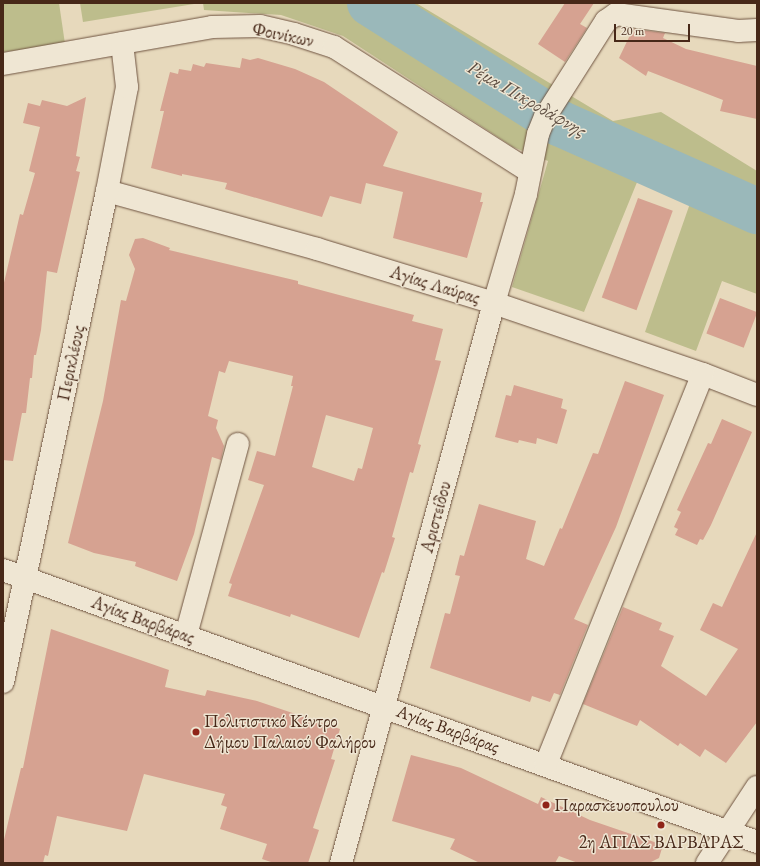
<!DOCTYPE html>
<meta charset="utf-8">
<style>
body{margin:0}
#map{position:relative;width:760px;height:866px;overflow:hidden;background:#e7d9bc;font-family:"EB Garamond",serif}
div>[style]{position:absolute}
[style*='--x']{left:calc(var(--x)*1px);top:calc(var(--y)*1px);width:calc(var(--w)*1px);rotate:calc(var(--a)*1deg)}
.green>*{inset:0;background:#bdbd8c}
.river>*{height:46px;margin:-23px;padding:0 23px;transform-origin:23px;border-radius:23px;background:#9ab8ba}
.building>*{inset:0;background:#d6a291;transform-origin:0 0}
.roads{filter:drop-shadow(0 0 1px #6f5441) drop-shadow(0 0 1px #6f5441)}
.minor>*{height:22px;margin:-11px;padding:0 11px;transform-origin:11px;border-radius:11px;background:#efe6d3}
.dots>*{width:11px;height:11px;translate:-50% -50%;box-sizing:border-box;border:2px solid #efe6d3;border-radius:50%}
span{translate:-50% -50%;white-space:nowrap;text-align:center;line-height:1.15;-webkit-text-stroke:3px #efe6d3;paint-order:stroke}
.street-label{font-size:18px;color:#472818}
.poi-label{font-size:18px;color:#472818}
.left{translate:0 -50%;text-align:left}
.water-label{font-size:19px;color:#5c4c40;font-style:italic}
.frame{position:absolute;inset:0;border:4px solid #472818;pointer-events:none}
.scale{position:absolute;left:614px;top:24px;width:76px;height:18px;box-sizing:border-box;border:2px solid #472818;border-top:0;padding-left:5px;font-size:12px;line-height:14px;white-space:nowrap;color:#472818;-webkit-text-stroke:3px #efe6d3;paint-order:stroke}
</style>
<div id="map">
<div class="green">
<div style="clip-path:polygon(3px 3px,59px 3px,65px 44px,3px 52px)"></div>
<div style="clip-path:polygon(80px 3px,194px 3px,194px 4px,83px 22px)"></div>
<div style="clip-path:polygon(203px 3px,416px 3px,613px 121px,661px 112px,757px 171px,757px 294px,722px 281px,696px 351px,645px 332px,694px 192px,642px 170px,584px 312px,512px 287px,548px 161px,513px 147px,343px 36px,281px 15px,204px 10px)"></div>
</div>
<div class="river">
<div style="--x:370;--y:3;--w:224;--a:32.4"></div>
<div style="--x:559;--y:123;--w:217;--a:24"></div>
</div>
<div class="building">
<div style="clip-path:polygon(565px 3px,594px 3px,580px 24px,587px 28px,565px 62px,538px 44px)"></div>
<div style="clip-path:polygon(633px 29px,665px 33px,663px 38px,686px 49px,757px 66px,757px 119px,720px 111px,723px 100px,648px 71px,646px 76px,619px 58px)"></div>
<div style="clip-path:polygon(242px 58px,250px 60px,258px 58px,295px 69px,324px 82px,398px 132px,383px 166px,482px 193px,480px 202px,483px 202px,467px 258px,393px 238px,403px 192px,366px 183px,361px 204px,330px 196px,322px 217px,225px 189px,227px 183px,182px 174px,182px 176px,151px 168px,164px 111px,160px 111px,170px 72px,178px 74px,179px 69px,191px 71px,193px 64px,204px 67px,206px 63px,240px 68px)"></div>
<div style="clip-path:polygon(86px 97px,76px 156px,80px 157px,76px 171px,80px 172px,57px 273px,47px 271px,41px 330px,36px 355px,34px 355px,32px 378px,30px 378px,26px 413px,22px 413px,13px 461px,3px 460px,3px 287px,20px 214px,23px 215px,35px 173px,29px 171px,40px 127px,23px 123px,28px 103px,40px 106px,42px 100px,67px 106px)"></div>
<div style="left:638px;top:198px;width:37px;height:106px;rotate:20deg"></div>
<div style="clip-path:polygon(evenodd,143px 238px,170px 248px,169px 250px,298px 281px,298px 284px,414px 315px,412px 321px,443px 329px,435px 360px,441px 361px,418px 444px,421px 445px,413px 473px,410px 472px,392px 537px,395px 538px,384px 573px,382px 572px,359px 638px,291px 614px,290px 617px,228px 596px,232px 584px,229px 583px,264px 485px,248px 480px,257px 451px,275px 456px,293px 386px,291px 386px,293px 376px,229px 361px,225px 373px,219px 371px,208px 416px,218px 420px,216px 428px,224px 446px,221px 460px,212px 457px,194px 534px,177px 581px,135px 566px,136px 562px,94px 553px,68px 543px,103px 401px,121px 300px,126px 301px,135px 269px,129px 255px,135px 239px,143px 238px,326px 415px,373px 428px,362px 469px,358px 468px,354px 481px,312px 467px,326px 415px)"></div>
<div style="left:720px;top:298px;width:40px;height:38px;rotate:21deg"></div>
<div style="clip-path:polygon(625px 381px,664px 395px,616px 527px,574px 619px,588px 625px,560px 695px,554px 693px,550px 702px,532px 696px,530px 702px,430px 668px,445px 613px,450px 614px,460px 576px,455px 575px,460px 555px,464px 556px,479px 504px,536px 521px,526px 559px,544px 566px,560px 528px,562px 529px,593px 453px,598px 454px)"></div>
<div style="clip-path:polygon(514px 385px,563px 399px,561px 408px,567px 410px,557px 444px,537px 438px,536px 444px,519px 440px,518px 443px,495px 437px,506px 395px,511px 396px)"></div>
<div style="clip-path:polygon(722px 419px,752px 432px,711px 525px,703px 540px,700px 539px,697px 545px,675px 535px,678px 529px,674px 527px,681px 512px,677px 510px,708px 443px,711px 444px)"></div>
<div style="clip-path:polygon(757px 532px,757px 722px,726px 763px,705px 749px,700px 757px,680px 743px,678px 746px,640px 720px,637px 726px,583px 704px,623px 607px,662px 623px,659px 630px,674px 636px,661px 666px,706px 696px,738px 649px,700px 630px,713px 603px,722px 607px)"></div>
<div style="clip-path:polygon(51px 629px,169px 670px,165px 687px,205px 696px,207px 690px,257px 701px,340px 729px,331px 759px,335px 760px,313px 828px,319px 830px,308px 863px,274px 863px,262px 859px,267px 844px,220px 829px,227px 807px,221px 805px,225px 794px,144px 774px,127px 831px,57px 816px,48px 856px,45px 855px,43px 863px,3px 863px,3px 844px,21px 768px,23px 768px)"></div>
<div style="clip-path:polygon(411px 755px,461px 768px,538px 804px,541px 797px,590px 820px,663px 845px,659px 858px,649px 863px,578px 863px,559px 856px,555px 863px,480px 863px,450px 849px,455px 839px,392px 821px)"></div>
</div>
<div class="roads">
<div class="minor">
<div style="--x:3;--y:64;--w:212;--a:-10"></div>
<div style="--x:212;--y:27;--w:48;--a:-1.2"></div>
<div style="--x:260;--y:26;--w:35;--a:13"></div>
<div style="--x:294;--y:34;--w:42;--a:18"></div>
<div style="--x:334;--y:47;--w:231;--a:32.5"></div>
<div style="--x:107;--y:191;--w:218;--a:15.4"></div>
<div style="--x:317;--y:249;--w:185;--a:17"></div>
<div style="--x:494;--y:303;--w:221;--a:18.8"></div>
<div style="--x:703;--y:374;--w:58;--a:21.3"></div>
<div style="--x:3;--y:570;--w:802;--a:19.84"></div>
<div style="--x:186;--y:635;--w:198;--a:-74.8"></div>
<div style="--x:3;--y:682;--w:502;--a:-78.04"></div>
<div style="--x:107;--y:191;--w:106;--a:-79.1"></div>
<div style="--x:127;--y:87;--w:44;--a:-96.5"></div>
<div style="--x:546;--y:764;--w:420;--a:-68.1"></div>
<div style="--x:341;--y:863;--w:581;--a:-74.72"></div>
<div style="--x:494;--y:303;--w:114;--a:-73.6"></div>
<div style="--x:526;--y:194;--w:61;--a:-78.7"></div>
<div style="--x:538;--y:134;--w:18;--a:-68"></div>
<div style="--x:545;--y:117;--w:114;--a:-57.6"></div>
<div style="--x:606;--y:21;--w:12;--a:-35"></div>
<div style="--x:616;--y:14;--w:123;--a:7.9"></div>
<div style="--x:738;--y:31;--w:19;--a:-3"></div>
<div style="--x:707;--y:863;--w:91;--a:-56.7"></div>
</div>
</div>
<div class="dots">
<div style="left:196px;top:732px;background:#8f2418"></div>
<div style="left:546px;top:805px;background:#8f2418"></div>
<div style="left:661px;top:825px;background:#8f2418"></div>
</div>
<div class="street-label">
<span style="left:283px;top:35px;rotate:12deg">Φοινίκων</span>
<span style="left:435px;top:285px;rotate:17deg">Αγίας Λαύρας</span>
<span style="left:71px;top:363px;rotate:-78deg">Περικλέους</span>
<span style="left:436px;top:517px;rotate:-75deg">Αριστείδου</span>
<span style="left:143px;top:620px;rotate:20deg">Αγίας Βαρβάρας</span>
<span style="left:448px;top:729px;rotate:20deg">Αγίας Βαρβάρας</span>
</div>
<div class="poi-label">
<span class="left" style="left:204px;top:732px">Πολιτιστικό Κέντρο<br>Δήμου Παλαιού Φαλήρου</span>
<span class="left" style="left:554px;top:805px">Παρασκευοπουλου</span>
<span style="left:661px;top:842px">2η ΑΓΙΑΣ ΒΑΡΒΑΡΑΣ</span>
</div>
<div class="water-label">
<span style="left:527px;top:99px;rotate:30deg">Ρέμα Πικροδάφνης</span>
</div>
<div class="frame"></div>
<div class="scale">20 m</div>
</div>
